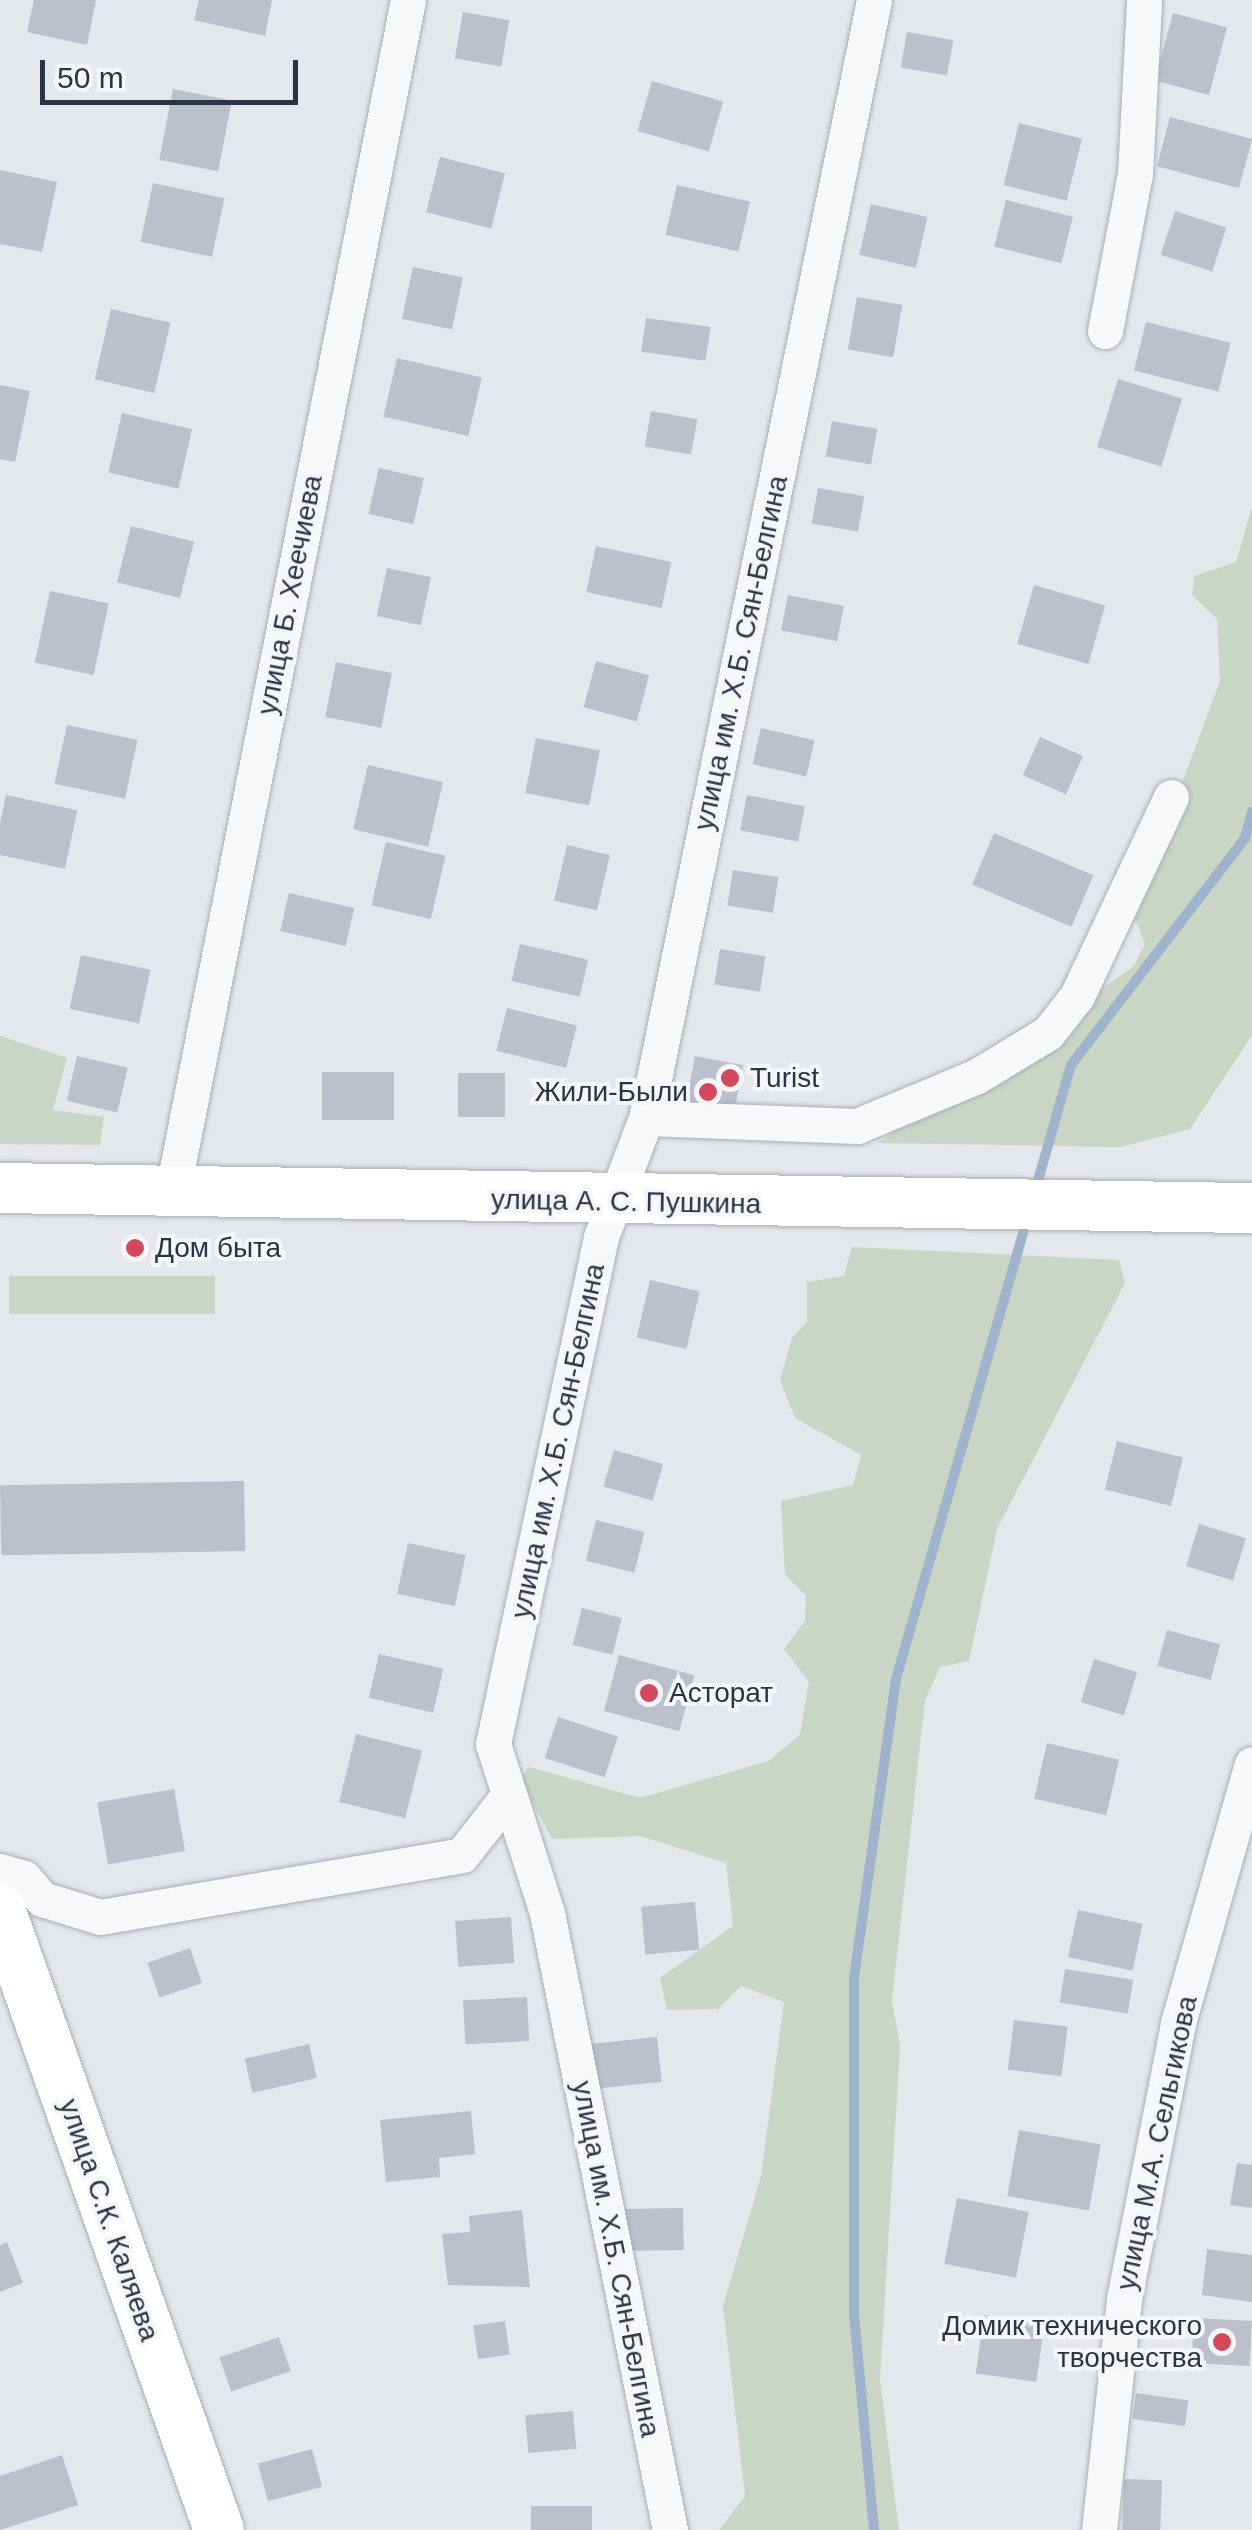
<!DOCTYPE html>
<meta charset="utf-8">
<style>
body{margin:0}
#map{position:relative;width:1252px;height:2530px;overflow:hidden;background:#e4e7ec;font-family:Helvetica,sans-serif}
div>[style]{position:absolute}
[style*='--x']{left:calc(var(--x)*1px);top:calc(var(--y)*1px);width:calc(var(--w)*1px);rotate:calc(var(--a)*1deg)}
.green>*{inset:0;background:#c9d6c5;transform-origin:0 0}
.stream>*{height:10px;margin:-5px;padding:0 5px;transform-origin:5px;border-radius:5px;background:#9fb4cc}
.building>*{inset:0;background:#bbc0ca;transform-origin:0 0}
.roads{filter:drop-shadow(0 0 2px #a9aeb7) drop-shadow(0 0 2px #a9aeb7)}
.street>*{height:35px;margin:-17.5px;padding:0 17.5px;transform-origin:17.5px;border-radius:17.5px;background:#f7f8fa}
.secondary>*{height:50px;margin:-25px;padding:0 25px;transform-origin:25px;border-radius:25px;background:#fff}
.dots>*{width:28px;height:28px;translate:-50% -50%;box-sizing:border-box;border:5px solid #f4f6f9;border-radius:50%}
span{translate:-50% -50%;white-space:nowrap;text-align:center;line-height:1.15;-webkit-text-stroke:8px #f4f6f9;paint-order:stroke}
.street-label{font-size:28px;color:#2b3445}
.poi-label{font-size:28px;color:#2b3445}
.left{translate:0 -50%;text-align:left}
.right{translate:-100% -50%;text-align:right}
.scale{position:absolute;left:40px;top:60px;width:258px;height:45px;box-sizing:border-box;border:5px solid #2b3445;border-top:0;padding-left:12px;font-size:30px;line-height:35px;white-space:nowrap;color:#2b3445;-webkit-text-stroke:8px #f4f6f9;paint-order:stroke}
</style>
<div id="map">
<div class="green">
<div style="clip-path:polygon(1252px 507px,1252px 1035px,1190px 1129px,1121px 1147px,878px 1143px,1133px 967px,1145px 944px,1133px 914px,1220px 681px,1217px 619px,1192px 595px,1194px 576px,1236px 562px)"></div>
<div style="clip-path:polygon(0 1036px,67px 1058px,53px 1110px,104px 1117px,100px 1145px,0 1144px)"></div>
<div style="clip-path:polygon(852px 1247px,1119px 1260px,1125px 1283px,997px 1529px,969px 1661px,940px 1667px,925px 1700px,892px 2001px,900px 2046px,880px 2379px,899px 2530px,719px 2530px,745px 2496px,723px 2306px,761px 2176px,784px 2002px,741px 1986px,718px 2009px,667px 2010px,660px 1978px,733px 1926px,726px 1863px,640px 1836px,552px 1839px,520px 1779px,529px 1767px,640px 1798px,768px 1761px,800px 1735px,809px 1682px,784px 1649px,805px 1621px,806px 1596px,785px 1575px,781px 1501px,853px 1485px,861px 1455px,795px 1418px,780px 1380px,792px 1338px,807px 1322px,807px 1282px,844px 1276px)"></div>
<div style="left:215px;top:1276px;width:38px;height:206px;rotate:90deg"></div>
</div>
<div class="stream">
<div style="--x:1035;--y:1191;--w:131;--a:-74.1"></div>
<div style="--x:1071;--y:1065;--w:286;--a:-52.5"></div>
<div style="--x:1245;--y:838;--w:27;--a:-75"></div>
<div style="--x:874;--y:2530;--w:218;--a:-95.3"></div>
<div style="--x:854;--y:2313;--w:335;--a:-90"></div>
<div style="--x:854;--y:1978;--w:302;--a:-82"></div>
<div style="--x:896;--y:1679;--w:480;--a:-74.1"></div>
</div>
<div class="building">
<div style="clip-path:polygon(34px 0,96px 0,87px 45px,27px 32px)"></div>
<div style="clip-path:polygon(199px 0,272px 0,265px 36px,194px 20px)"></div>
<div style="left:463px;top:12px;width:47px;height:47px;rotate:10deg"></div>
<div style="left:1173px;top:13px;width:56px;height:70px;rotate:15deg"></div>
<div style="left:907px;top:32px;width:47px;height:36px;rotate:10deg"></div>
<div style="left:652px;top:81px;width:74px;height:52px;rotate:16deg"></div>
<div style="left:173px;top:89px;width:60px;height:72px;rotate:11deg"></div>
<div style="left:1170px;top:117px;width:85px;height:51px;rotate:15deg"></div>
<div style="left:1019px;top:123px;width:65px;height:64px;rotate:14deg"></div>
<div style="left:440px;top:157px;width:67px;height:57px;rotate:14deg"></div>
<div style="clip-path:polygon(0 170px,57px 182px,42px 252px,0 244px)"></div>
<div style="left:153px;top:183px;width:73px;height:60px;rotate:12deg"></div>
<div style="left:677px;top:185px;width:75px;height:51px;rotate:13deg"></div>
<div style="left:1006px;top:200px;width:69px;height:48px;rotate:14deg"></div>
<div style="left:871px;top:204px;width:58px;height:52px;rotate:13deg"></div>
<div style="left:1175px;top:211px;width:54px;height:46px;rotate:18deg"></div>
<div style="left:413px;top:267px;width:51px;height:53px;rotate:12deg"></div>
<div style="left:857px;top:297px;width:46px;height:53px;rotate:10deg"></div>
<div style="left:111px;top:309px;width:61px;height:72px;rotate:13deg"></div>
<div style="left:646px;top:318px;width:65px;height:34px;rotate:8deg"></div>
<div style="left:1146px;top:322px;width:87px;height:50px;rotate:14deg"></div>
<div style="left:397px;top:358px;width:87px;height:60px;rotate:13deg"></div>
<div style="left:1118px;top:379px;width:67px;height:71px;rotate:17deg"></div>
<div style="clip-path:polygon(0 385px,30px 391px,15px 462px,0 459px)"></div>
<div style="left:651px;top:411px;width:47px;height:36px;rotate:10deg"></div>
<div style="left:122px;top:413px;width:72px;height:61px;rotate:13deg"></div>
<div style="left:832px;top:421px;width:46px;height:36px;rotate:10deg"></div>
<div style="left:379px;top:468px;width:46px;height:47px;rotate:13deg"></div>
<div style="left:818px;top:488px;width:47px;height:36px;rotate:10deg"></div>
<div style="left:131px;top:526px;width:65px;height:58px;rotate:14deg"></div>
<div style="left:596px;top:546px;width:77px;height:47px;rotate:12deg"></div>
<div style="left:387px;top:568px;width:45px;height:49px;rotate:12deg"></div>
<div style="left:1034px;top:585px;width:74px;height:61px;rotate:16deg"></div>
<div style="left:50px;top:591px;width:60px;height:73px;rotate:12deg"></div>
<div style="left:788px;top:595px;width:57px;height:36px;rotate:11deg"></div>
<div style="left:596px;top:661px;width:55px;height:48px;rotate:15deg"></div>
<div style="left:336px;top:662px;width:57px;height:56px;rotate:11deg"></div>
<div style="left:67px;top:725px;width:72px;height:60px;rotate:12deg"></div>
<div style="left:761px;top:728px;width:55px;height:37px;rotate:13deg"></div>
<div style="left:1040px;top:737px;width:47px;height:42px;rotate:24deg"></div>
<div style="left:536px;top:738px;width:65px;height:56px;rotate:11deg"></div>
<div style="left:368px;top:765px;width:77px;height:66px;rotate:13deg"></div>
<div style="left:6px;top:795px;width:73px;height:60px;rotate:12deg"></div>
<div style="left:747px;top:795px;width:59px;height:36px;rotate:11deg"></div>
<div style="left:994px;top:833px;width:108px;height:56px;rotate:23deg"></div>
<div style="left:386px;top:842px;width:61px;height:65px;rotate:13deg"></div>
<div style="left:567px;top:845px;width:44px;height:57px;rotate:13deg"></div>
<div style="left:733px;top:870px;width:46px;height:36px;rotate:9deg"></div>
<div style="left:289px;top:893px;width:67px;height:39px;rotate:13deg"></div>
<div style="left:520px;top:944px;width:70px;height:38px;rotate:13deg"></div>
<div style="left:720px;top:949px;width:46px;height:36px;rotate:9deg"></div>
<div style="left:81px;top:955px;width:71px;height:55px;rotate:12deg"></div>
<div style="left:507px;top:1008px;width:72px;height:44px;rotate:14deg"></div>
<div style="left:77px;top:1056px;width:52px;height:46px;rotate:13deg"></div>
<div style="left:695px;top:1056px;width:49px;height:46px;rotate:11deg"></div>
<div style="left:322px;top:1072px;width:72px;height:48px"></div>
<div style="left:458px;top:1073px;width:47px;height:44px"></div>
<div style="left:650px;top:1280px;width:51px;height:59px;rotate:13deg"></div>
<div style="left:1117px;top:1441px;width:68px;height:50px;rotate:14deg"></div>
<div style="left:614px;top:1450px;width:51px;height:38px;rotate:16deg"></div>
<div style="left:244px;top:1481px;width:70px;height:244px;rotate:89deg"></div>
<div style="left:596px;top:1520px;width:50px;height:42px;rotate:14deg"></div>
<div style="left:1199px;top:1524px;width:49px;height:44px;rotate:17deg"></div>
<div style="left:408px;top:1543px;width:59px;height:52px;rotate:12deg"></div>
<div style="left:582px;top:1608px;width:41px;height:38px;rotate:14deg"></div>
<div style="left:1167px;top:1630px;width:55px;height:37px;rotate:15deg"></div>
<div style="left:379px;top:1654px;width:66px;height:45px;rotate:13deg"></div>
<div style="left:619px;top:1655px;width:78px;height:58px;rotate:15deg"></div>
<div style="left:1094px;top:1659px;width:45px;height:45px;rotate:17deg"></div>
<div style="left:558px;top:1717px;width:63px;height:43px;rotate:18deg"></div>
<div style="left:356px;top:1734px;width:68px;height:70px;rotate:14deg"></div>
<div style="left:1047px;top:1743px;width:74px;height:57px;rotate:13deg"></div>
<div style="left:174px;top:1789px;width:63px;height:78px;rotate:80deg"></div>
<div style="left:695px;top:1902px;width:48px;height:54px;rotate:85deg"></div>
<div style="left:1078px;top:1910px;width:66px;height:48px;rotate:12deg"></div>
<div style="left:511px;top:1917px;width:46px;height:56px;rotate:86deg"></div>
<div style="left:190px;top:1948px;width:37px;height:45px;rotate:71deg"></div>
<div style="left:1065px;top:1969px;width:69px;height:34px;rotate:9deg"></div>
<div style="left:527px;top:1997px;width:44px;height:64px;rotate:87deg"></div>
<div style="left:1014px;top:2020px;width:54px;height:50px;rotate:7deg"></div>
<div style="left:657px;top:2037px;width:45px;height:65px;rotate:84deg"></div>
<div style="left:309px;top:2044px;width:35px;height:66px;rotate:77deg"></div>
<div style="clip-path:polygon(471px 2111px,475px 2154px,439px 2158px,440px 2177px,386px 2182px,380px 2120px)"></div>
<div style="left:1019px;top:2130px;width:83px;height:67px;rotate:10deg"></div>
<div style="clip-path:polygon(1237px 2163px,1252px 2165px,1252px 2208px,1230px 2205px)"></div>
<div style="left:957px;top:2198px;width:73px;height:67px;rotate:11deg"></div>
<div style="left:683px;top:2208px;width:42px;height:58px;rotate:89deg"></div>
<div style="clip-path:polygon(522px 2210px,530px 2287px,448px 2285px,442px 2234px,470px 2232px,469px 2216px)"></div>
<div style="clip-path:polygon(7px 2242px,23px 2283px,0 2292px,0 2245px)"></div>
<div style="clip-path:polygon(1207px 2249px,1252px 2255px,1252px 2302px,1202px 2295px)"></div>
<div style="left:984px;top:2315px;width:61px;height:59px;rotate:8deg"></div>
<div style="left:1194px;top:2318px;width:58px;height:45px;rotate:3deg"></div>
<div style="left:505px;top:2321px;width:34px;height:32px;rotate:82deg"></div>
<div style="left:279px;top:2337px;width:36px;height:63px;rotate:71deg"></div>
<div style="left:1136px;top:2393px;width:53px;height:26px;rotate:8deg"></div>
<div style="left:573px;top:2411px;width:38px;height:48px;rotate:85deg"></div>
<div style="left:312px;top:2449px;width:39px;height:56px;rotate:75deg"></div>
<div style="clip-path:polygon(62px 2455px,78px 2505px,0 2530px,0 2476px)"></div>
<div style="left:1124px;top:2479px;width:38px;height:51px;rotate:2deg"></div>
<div style="left:592px;top:2506px;width:24px;height:61px;rotate:90deg"></div>
</div>
<div class="roads">
<div class="street">
<div style="--x:1105;--y:331;--w:160;--a:-79.2"></div>
<div style="--x:1135;--y:174;--w:174;--a:-87"></div>
<div style="--x:646;--y:1118;--w:211;--a:2.2"></div>
<div style="--x:857;--y:1126;--w:130;--a:-22.6"></div>
<div style="--x:977;--y:1076;--w:83;--a:-31.2"></div>
<div style="--x:1048;--y:1033;--w:47;--a:-51.9"></div>
<div style="--x:1077;--y:996;--w:220;--a:-64.7"></div>
<div style="--x:173;--y:1189;--w:1212;--a:-78.82"></div>
<div style="--x:0;--y:1871;--w:25;--a:16"></div>
<div style="--x:24;--y:1878;--w:28;--a:49"></div>
<div style="--x:42;--y:1899;--w:61;--a:17.2"></div>
<div style="--x:100;--y:1917;--w:367;--a:-9.7"></div>
<div style="--x:462;--y:1855;--w:68;--a:-52.1"></div>
<div style="--x:670;--y:2530;--w:629;--a:-101.27"></div>
<div style="--x:547;--y:1913;--w:177;--a:-107.7"></div>
<div style="--x:493;--y:1744;--w:518;--a:-77.97"></div>
<div style="--x:601;--y:1237;--w:127;--a:-69.3"></div>
<div style="--x:646;--y:1118;--w:1141;--a:-78.47"></div>
<div style="--x:1099;--y:2530;--w:232;--a:-83.8"></div>
<div style="--x:1124;--y:2299;--w:281;--a:-78.9"></div>
<div style="--x:1178;--y:2023;--w:269;--a:-74.1"></div>
</div>
<div class="secondary">
<div style="--x:0;--y:1188;--w:1252;--a:0.92"></div>
<div style="--x:0;--y:1909;--w:658;--a:70.57"></div>
</div>
</div>
<div class="dots">
<div style="left:730px;top:1078px;background:#d1495b"></div>
<div style="left:708px;top:1092px;background:#d1495b"></div>
<div style="left:135px;top:1248px;background:#d1495b"></div>
<div style="left:649px;top:1693px;background:#d1495b"></div>
<div style="left:1222px;top:2342px;background:#d1495b"></div>
</div>
<div class="street-label">
<span style="left:290px;top:595px;rotate:-79deg">улица Б. Хеечиева</span>
<span style="left:741px;top:653px;rotate:-78deg">улица им. Х.Б. Сян-Белгина</span>
<span style="left:626px;top:1202px;rotate:1deg">улица А. С. Пушкина</span>
<span style="left:558px;top:1441px;rotate:-78deg">улица им. Х.Б. Сян-Белгина</span>
<span style="left:1157px;top:2143px;rotate:-78deg">улица М.А. Сельгикова</span>
<span style="left:109px;top:2220px;rotate:71deg">улица С.К. Каляева</span>
<span style="left:616px;top:2259px;rotate:79deg">улица им. Х.Б. Сян-Белгина</span>
</div>
<div class="poi-label">
<span class="left" style="left:750px;top:1078px">Turist</span>
<span class="right" style="left:688px;top:1092px">Жили-Были</span>
<span class="left" style="left:155px;top:1248px">Дом быта</span>
<span class="left" style="left:669px;top:1693px">Асторат</span>
<span class="right" style="left:1202px;top:2342px">Домик технического<br>творчества</span>
</div>
<div class="scale">50 m</div>
</div>
